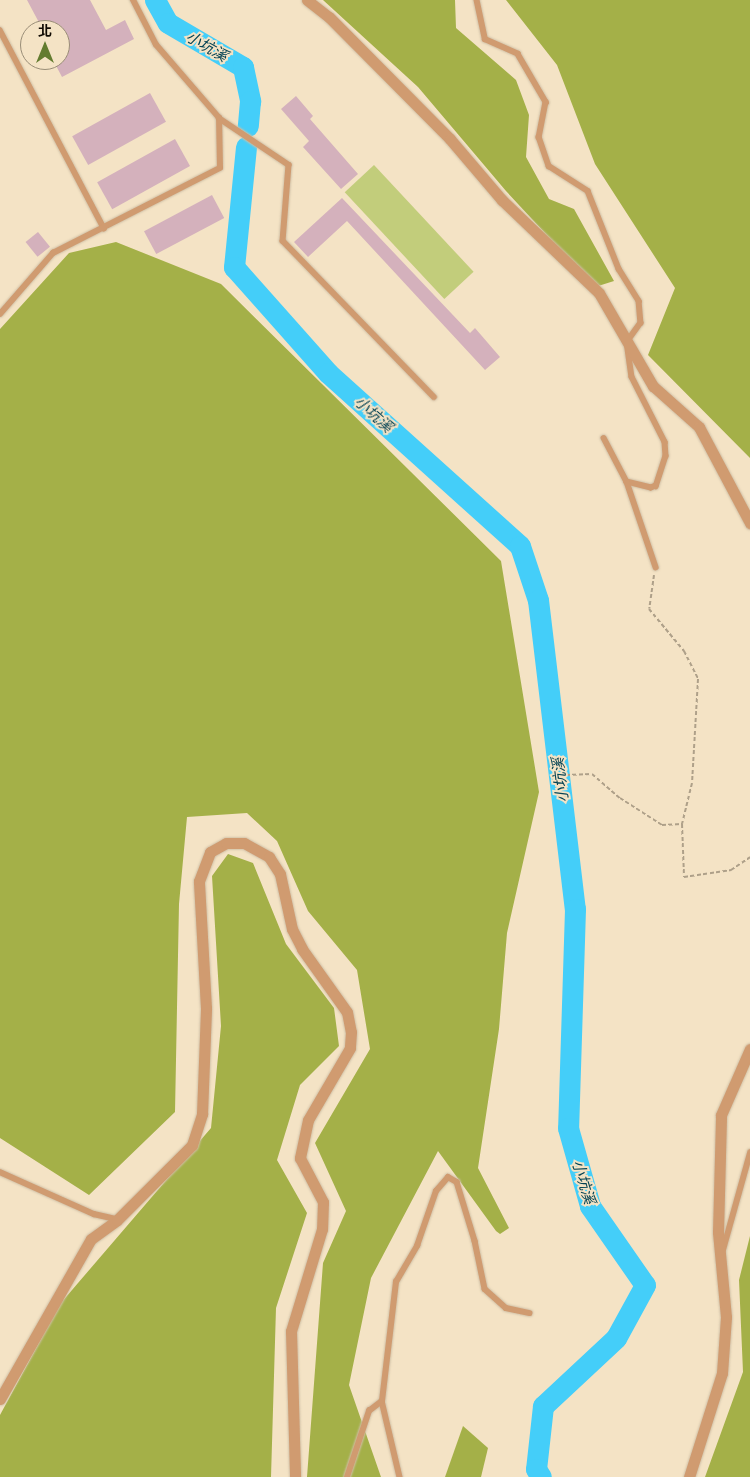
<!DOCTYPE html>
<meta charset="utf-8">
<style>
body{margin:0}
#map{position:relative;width:750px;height:1477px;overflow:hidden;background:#f4e3c5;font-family:"IBM Plex Serif","Noto Sans TC",serif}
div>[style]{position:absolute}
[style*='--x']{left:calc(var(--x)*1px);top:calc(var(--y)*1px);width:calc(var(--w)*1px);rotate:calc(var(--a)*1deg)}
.green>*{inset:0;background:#c2cd7b;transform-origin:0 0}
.forest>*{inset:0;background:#a4b048}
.river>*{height:21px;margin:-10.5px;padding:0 10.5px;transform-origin:10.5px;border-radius:10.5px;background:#44cef9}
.building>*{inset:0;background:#d4b1bc;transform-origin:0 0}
.path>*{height:2px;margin-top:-1px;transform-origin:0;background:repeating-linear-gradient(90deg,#aea089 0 4px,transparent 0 6.5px)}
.roads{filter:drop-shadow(0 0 1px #d0c0a6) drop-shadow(0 0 1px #d0c0a6)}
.service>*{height:5.5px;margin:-2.75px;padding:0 2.75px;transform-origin:2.75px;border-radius:2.75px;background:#d09b70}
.minor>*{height:11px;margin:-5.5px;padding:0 5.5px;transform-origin:5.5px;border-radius:5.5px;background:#d09b70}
span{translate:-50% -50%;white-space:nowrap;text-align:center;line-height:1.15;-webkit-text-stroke:4px #f4e3c5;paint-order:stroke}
.water-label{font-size:15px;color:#034253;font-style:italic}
.north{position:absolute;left:20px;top:20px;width:50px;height:50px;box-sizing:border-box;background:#f4e3c5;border:1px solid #998d77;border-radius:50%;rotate:0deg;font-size:14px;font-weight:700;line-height:20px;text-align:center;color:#110b03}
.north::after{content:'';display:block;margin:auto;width:18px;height:22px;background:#637c2f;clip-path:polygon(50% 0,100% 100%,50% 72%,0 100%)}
</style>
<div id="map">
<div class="green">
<div style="left:374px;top:165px;width:146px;height:40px;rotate:47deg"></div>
</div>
<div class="forest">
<div style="clip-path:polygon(323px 0,455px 0,456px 28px,516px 80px,529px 115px,526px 157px,549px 199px,574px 209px,614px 281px,595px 287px,506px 191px,418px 87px)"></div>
<div style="clip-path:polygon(506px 0,750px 0,750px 458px,648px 355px,675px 288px,595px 164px,557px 65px)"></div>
<div style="clip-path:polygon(116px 242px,221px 284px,501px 561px,539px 792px,507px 933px,499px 1029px,478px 1168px,509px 1228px,500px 1234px,496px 1231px,438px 1151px,371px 1278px,349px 1385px,381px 1477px,307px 1477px,323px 1263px,346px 1211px,315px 1143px,370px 1049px,357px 970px,308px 911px,277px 841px,247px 813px,187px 817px,179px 904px,175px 1112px,89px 1195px,0 1138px,0 329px,69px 253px)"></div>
<div style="clip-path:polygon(228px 854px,253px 863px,286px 944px,334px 1008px,339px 1046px,300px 1085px,277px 1160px,307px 1213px,276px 1308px,271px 1477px,0 1477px,0 1415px,60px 1304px,211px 1128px,221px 1026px,212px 876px)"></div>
<div style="clip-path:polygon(750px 1236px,750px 1477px,705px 1477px,743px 1372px,739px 1280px)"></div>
<div style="clip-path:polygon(463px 1426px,488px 1448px,481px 1477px,445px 1477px)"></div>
</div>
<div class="river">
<div style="--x:155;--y:0;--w:26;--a:61"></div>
<div style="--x:168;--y:23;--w:87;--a:30.4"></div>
<div style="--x:243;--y:67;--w:35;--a:78"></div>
<div style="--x:250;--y:101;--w:25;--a:95"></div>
<div style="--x:246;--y:147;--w:121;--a:95.7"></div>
<div style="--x:234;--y:267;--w:142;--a:48.4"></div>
<div style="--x:328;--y:373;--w:258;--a:42"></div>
<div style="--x:520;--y:546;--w:57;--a:71.6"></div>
<div style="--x:538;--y:600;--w:311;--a:83.2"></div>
<div style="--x:575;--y:909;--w:219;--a:91.8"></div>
<div style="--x:568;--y:1128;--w:81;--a:74.2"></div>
<div style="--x:590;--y:1206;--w:96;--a:55.2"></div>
<div style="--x:645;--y:1285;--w:60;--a:118.7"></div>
<div style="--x:616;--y:1338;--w:100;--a:137"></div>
<div style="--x:543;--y:1406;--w:63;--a:96.3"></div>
<div style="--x:536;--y:1469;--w:9;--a:58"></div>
</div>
<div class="building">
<div style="clip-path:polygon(27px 0,90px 0,106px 30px,125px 20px,134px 39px,62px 77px,53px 60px,60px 60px,60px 30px,43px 30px)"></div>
<div style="left:150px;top:93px;width:33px;height:89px;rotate:61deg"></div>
<div style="clip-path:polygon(296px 96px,313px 116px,310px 119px,358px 174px,341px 189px,303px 147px,309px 141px,281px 109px)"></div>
<div style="left:175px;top:139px;width:31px;height:89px;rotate:61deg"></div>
<div style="left:212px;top:195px;width:26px;height:77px;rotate:62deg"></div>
<div style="clip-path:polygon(342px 198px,470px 333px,475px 328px,500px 357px,485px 370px,347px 221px,308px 257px,294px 242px)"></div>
<div style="left:38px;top:232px;width:19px;height:16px;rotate:51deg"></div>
</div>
<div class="path">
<div style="--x:654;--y:575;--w:34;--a:98"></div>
<div style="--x:649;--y:609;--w:55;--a:50.2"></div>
<div style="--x:684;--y:651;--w:31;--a:63"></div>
<div style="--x:698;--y:679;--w:104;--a:93.3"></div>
<div style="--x:692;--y:783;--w:42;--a:103.7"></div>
<div style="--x:682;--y:824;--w:53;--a:87.8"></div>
<div style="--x:684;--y:877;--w:48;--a:-8.5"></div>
<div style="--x:731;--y:870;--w:23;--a:-34"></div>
<div style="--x:566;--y:775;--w:26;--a:-2"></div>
<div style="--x:592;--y:774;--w:37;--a:41"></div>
<div style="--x:620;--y:798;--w:50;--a:32.7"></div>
<div style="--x:662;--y:825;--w:20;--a:-3"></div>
</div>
<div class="roads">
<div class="service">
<div style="--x:477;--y:0;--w:40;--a:78"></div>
<div style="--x:485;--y:39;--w:36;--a:24"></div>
<div style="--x:518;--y:54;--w:56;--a:59.7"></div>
<div style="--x:546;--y:102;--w:36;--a:101"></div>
<div style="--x:539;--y:137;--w:31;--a:71"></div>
<div style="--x:549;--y:166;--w:46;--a:32.7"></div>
<div style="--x:588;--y:191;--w:84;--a:68.3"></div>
<div style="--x:619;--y:269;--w:38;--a:58"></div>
<div style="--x:639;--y:301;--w:22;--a:85"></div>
<div style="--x:641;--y:323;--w:24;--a:126"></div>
<div style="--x:627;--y:342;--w:35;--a:82"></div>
<div style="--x:632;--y:377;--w:73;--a:63.1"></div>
<div style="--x:665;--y:442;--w:14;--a:86"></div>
<div style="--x:666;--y:456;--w:32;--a:108"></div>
<div style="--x:656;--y:486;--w:5;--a:158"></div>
<div style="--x:651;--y:488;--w:25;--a:-166"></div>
<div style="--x:627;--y:482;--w:90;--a:71.2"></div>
<div style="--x:0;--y:30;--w:224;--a:62.3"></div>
<div style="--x:219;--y:118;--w:84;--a:33.9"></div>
<div style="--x:289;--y:165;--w:76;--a:94.5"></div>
<div style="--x:283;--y:241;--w:217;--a:45.9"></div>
<div style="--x:0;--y:314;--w:81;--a:-49"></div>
<div style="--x:53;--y:253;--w:187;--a:-27"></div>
<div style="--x:220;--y:168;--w:50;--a:-91.1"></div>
<div style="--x:219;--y:118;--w:96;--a:-130.8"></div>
<div style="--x:156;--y:45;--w:51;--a:-117.1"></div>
<div style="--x:604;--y:438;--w:50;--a:62.4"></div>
<div style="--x:0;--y:1172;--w:103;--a:24.1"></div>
<div style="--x:94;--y:1214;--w:23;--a:13"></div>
<div style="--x:723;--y:1250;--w:101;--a:-74.4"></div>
<div style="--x:382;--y:1401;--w:78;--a:76.7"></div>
<div style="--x:347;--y:1477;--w:70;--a:-71.6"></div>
<div style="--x:369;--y:1411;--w:16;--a:-38"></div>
<div style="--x:382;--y:1401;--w:120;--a:-83.3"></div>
<div style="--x:396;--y:1282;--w:42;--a:-59.7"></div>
<div style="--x:417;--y:1246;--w:58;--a:-70.9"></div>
<div style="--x:436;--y:1191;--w:18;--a:-49"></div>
<div style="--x:448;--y:1177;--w:10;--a:29"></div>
<div style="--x:457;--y:1182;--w:62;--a:73"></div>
<div style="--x:475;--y:1241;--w:49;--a:78.2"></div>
<div style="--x:485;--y:1289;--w:28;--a:42"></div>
<div style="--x:506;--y:1308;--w:24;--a:12"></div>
</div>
<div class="minor">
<div style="--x:307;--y:0;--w:28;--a:38"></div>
<div style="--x:329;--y:17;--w:172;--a:45.2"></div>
<div style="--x:450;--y:139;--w:80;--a:49.6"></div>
<div style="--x:502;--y:200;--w:134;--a:43.8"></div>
<div style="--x:599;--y:293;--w:108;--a:59.9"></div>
<div style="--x:653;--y:386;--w:62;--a:41.7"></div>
<div style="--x:699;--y:427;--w:109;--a:62"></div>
<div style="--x:0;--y:1399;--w:184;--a:-60.4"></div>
<div style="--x:91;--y:1239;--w:32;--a:-36"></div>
<div style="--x:117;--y:1220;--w:106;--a:-45"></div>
<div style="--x:192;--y:1145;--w:33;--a:-72"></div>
<div style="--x:202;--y:1114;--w:106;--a:-87.8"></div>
<div style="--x:206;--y:1008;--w:127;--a:-93.2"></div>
<div style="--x:199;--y:881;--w:31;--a:-69"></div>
<div style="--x:210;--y:852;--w:18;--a:-29"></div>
<div style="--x:226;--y:843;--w:18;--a:0"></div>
<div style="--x:244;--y:843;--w:29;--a:29"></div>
<div style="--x:269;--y:857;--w:20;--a:57"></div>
<div style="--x:280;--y:874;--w:56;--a:77.7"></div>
<div style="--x:292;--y:929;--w:22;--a:63"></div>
<div style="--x:302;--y:949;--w:77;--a:54.5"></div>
<div style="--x:347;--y:1012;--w:20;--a:79"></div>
<div style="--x:351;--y:1032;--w:16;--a:94"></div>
<div style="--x:350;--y:1048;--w:83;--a:120.3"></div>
<div style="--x:308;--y:1120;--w:39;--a:102"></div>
<div style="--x:300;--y:1158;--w:50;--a:62.4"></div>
<div style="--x:323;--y:1202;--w:27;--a:92"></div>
<div style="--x:322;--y:1229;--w:107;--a:106.9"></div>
<div style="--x:291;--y:1331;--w:146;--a:88.4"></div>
<div style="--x:689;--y:1477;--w:109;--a:-72.4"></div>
<div style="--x:722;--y:1373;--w:56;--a:-85.9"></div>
<div style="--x:726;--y:1317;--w:85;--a:-95.4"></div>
<div style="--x:718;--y:1232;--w:117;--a:-88.5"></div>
<div style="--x:721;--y:1115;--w:72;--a:-66.3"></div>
</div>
</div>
<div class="water-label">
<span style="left:207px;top:46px;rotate:30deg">小坑溪</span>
<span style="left:374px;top:414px;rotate:42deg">小坑溪</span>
<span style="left:560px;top:780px;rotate:-97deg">小坑溪</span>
<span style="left:584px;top:1182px;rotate:73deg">小坑溪</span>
</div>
<div class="north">北</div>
</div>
